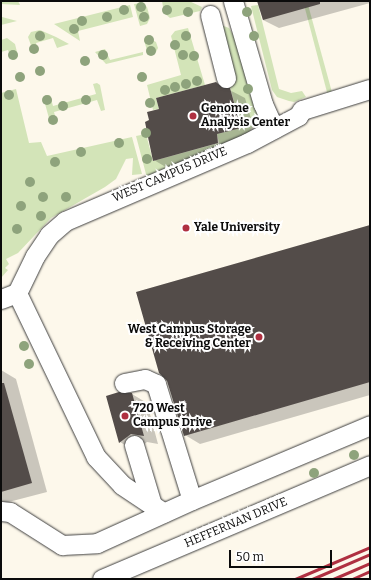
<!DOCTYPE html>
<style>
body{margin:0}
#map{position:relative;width:371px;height:580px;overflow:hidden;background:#fdf8eb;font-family:Bitter,serif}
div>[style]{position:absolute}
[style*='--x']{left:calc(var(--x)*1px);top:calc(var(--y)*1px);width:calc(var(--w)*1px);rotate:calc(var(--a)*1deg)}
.green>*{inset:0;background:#d3e4b8}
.shadow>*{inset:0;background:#0003}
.building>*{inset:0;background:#534c49}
.roads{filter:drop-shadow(0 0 1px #3e3e3e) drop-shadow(0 0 1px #3e3e3e)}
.minor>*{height:19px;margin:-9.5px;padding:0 9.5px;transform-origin:9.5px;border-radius:9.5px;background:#fff}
.rail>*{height:3px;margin:-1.5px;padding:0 1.5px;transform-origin:1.5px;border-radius:1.5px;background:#af3041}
.trees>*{width:10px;height:10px;margin:-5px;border-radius:50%;background:#8ea37c}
.dots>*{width:11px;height:11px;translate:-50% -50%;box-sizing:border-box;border:2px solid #fff;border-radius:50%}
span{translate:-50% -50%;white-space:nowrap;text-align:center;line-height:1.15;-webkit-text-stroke:4px #fff;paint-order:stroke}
.poi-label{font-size:12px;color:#0b0b0b;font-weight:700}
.left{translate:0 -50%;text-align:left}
.right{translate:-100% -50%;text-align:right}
.street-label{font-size:12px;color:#0b0b0b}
.frame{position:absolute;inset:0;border:2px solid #0b0b0b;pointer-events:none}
.scale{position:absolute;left:229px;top:550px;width:103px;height:18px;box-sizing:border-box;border:2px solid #0b0b0b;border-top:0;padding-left:5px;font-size:12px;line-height:14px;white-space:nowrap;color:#0b0b0b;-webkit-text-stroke:3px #fff;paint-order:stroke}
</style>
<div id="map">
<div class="green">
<div style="clip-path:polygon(1px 1px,18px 1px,20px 5px,1px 4px)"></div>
<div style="clip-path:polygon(162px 1px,189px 1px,202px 7px,200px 11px,170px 18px,164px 13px)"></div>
<div style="clip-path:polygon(303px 1px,307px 1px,336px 107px,328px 96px)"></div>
<div style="clip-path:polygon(142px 3px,147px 7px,150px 18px,147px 24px,140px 26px,134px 4px)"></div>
<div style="clip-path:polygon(130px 5px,133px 17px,78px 31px,80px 41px,54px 24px)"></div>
<div style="clip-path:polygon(258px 5px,279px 89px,291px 93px,302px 91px,306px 97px,294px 102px,289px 101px,277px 97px,272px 90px,251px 6px)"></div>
<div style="clip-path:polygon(1px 17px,2px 17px,17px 21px,1px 25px)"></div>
<div style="clip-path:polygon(221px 25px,229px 28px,237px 41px,257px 113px,254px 125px,246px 136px,147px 178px,136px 136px,146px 134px,153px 161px,219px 143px,217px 134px,241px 128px,228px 79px)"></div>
<div style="clip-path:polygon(188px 28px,205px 85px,156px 98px,159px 109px,153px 110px,147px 85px,181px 75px,171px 36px,175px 31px)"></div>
<div style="clip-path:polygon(40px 30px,56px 37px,69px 44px,57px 48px,53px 38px,36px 43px,38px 51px,34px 54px,28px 37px,31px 32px)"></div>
<div style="clip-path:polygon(7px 38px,15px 44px,18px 56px,15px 60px,11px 59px,8px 50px,1px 52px,1px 40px)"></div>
<div style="clip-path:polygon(150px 39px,156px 42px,158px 48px,156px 52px,148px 54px,144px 40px)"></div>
<div style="clip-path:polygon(105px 49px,110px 60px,143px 52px,143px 55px,106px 64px,95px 52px)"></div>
<div style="clip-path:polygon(97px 83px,100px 85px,105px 110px,101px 111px,97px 100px,54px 112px,57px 123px,50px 122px,44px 100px,46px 96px,50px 95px,53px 106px,96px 94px,93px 84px)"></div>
<div style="clip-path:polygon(16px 89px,29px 143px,41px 142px,47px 156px,132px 137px,142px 174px,132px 175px,133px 158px,126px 159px,116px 179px,105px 187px,51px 218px,18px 253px,6px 259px,9px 264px,5px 268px,8px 270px,1px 278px,1px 93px)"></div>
</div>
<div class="shadow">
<div style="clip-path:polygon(258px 1px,370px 1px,370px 3px,279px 28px,263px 20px)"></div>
<div style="clip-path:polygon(216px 83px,245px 98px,256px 136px,169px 169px,154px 160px,147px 135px,150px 134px,150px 121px,160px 109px)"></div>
<div style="clip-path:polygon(370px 226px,370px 395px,200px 444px,185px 435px)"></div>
<div style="clip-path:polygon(1px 370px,16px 379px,47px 492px,1px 504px)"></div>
<div style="clip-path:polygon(132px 394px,147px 403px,158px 444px,147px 442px,135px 451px,120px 442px)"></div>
</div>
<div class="building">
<div style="clip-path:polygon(257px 1px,320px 1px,320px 4px,263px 20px)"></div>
<div style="clip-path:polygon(216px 82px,223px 88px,230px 88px,241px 128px,217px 134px,218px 143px,153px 161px,145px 122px,149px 120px,147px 112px,159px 109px,156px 98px)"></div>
<div style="clip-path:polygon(370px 225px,370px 382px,184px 436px,167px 381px,159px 373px,136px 292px)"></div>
<div style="clip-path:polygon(1px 383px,4px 383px,32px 483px,1px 492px)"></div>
<div style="clip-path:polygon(119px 392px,132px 393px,144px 436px,131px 434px,119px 443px,106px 396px)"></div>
</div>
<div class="roads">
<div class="minor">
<div style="--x:233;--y:1;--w:107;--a:73.8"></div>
<div style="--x:263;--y:104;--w:27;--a:66"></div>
<div style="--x:210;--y:15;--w:65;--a:75.7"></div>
<div style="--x:17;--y:293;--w:182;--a:64.3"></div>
<div style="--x:96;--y:457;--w:38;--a:47"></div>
<div style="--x:122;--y:485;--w:50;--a:33.7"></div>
<div style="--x:1;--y:299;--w:17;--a:-21"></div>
<div style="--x:17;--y:293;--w:41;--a:-64.1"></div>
<div style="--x:35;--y:256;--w:25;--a:-56"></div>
<div style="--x:49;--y:235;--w:21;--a:-41"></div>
<div style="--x:65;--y:221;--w:198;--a:-23.2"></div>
<div style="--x:247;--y:143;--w:58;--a:-27.9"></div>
<div style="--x:298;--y:116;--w:7;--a:-56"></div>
<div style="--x:302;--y:110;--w:71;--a:-17.2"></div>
<div style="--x:124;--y:383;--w:21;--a:-11"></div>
<div style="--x:145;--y:379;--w:12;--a:24"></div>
<div style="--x:156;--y:384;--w:121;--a:72.8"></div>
<div style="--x:134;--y:445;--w:63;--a:73.3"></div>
<div style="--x:1;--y:511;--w:9;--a:6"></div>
<div style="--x:10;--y:512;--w:62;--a:32.4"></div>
<div style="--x:62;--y:545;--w:35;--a:-3"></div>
<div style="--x:97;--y:543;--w:104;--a:-24.4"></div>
<div style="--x:192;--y:500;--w:193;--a:-22.8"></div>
<div style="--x:102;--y:579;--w:291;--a:-23"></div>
</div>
</div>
<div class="rail">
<div style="--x:295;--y:579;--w:82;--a:-23.1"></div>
<div style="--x:312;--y:579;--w:63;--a:-23.3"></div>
<div style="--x:333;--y:579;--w:40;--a:-23.4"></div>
<div style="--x:352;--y:579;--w:20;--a:-24"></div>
</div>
<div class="trees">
<div style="left:141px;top:7px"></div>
<div style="left:124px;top:10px"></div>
<div style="left:167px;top:10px"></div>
<div style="left:188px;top:12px"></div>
<div style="left:247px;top:12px"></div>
<div style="left:107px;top:17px"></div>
<div style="left:144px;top:17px"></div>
<div style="left:82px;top:21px"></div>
<div style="left:74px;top:29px"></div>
<div style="left:40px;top:36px"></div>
<div style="left:186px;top:36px"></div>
<div style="left:254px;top:36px"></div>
<div style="left:149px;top:40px"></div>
<div style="left:175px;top:45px"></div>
<div style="left:34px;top:49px"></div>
<div style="left:151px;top:51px"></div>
<div style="left:13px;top:55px"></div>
<div style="left:103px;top:55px"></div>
<div style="left:183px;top:55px"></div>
<div style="left:194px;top:56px"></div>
<div style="left:85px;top:61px"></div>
<div style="left:40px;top:71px"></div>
<div style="left:20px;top:77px"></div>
<div style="left:142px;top:77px"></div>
<div style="left:197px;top:81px"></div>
<div style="left:186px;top:84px"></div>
<div style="left:175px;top:87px"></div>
<div style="left:248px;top:89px"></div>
<div style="left:165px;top:90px"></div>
<div style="left:9px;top:95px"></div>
<div style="left:47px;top:100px"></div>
<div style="left:86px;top:100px"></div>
<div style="left:150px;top:103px"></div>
<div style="left:63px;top:106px"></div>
<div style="left:245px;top:108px"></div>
<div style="left:53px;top:120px"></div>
<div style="left:146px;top:133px"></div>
<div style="left:119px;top:143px"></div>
<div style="left:81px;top:152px"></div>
<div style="left:147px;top:159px"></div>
<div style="left:55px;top:162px"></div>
<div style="left:30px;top:182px"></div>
<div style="left:43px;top:197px"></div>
<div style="left:66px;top:197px"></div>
<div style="left:21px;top:206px"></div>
<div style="left:41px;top:216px"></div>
<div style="left:17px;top:229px"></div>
<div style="left:24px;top:346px"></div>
<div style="left:29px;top:364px"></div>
<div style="left:354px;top:455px"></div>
<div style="left:314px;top:473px"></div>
</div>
<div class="dots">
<div style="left:193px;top:116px;background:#af3041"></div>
<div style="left:186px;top:228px;background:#af3041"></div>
<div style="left:259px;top:337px;background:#af3041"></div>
<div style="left:125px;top:416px;background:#af3041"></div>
</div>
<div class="poi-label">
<span class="left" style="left:201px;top:116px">Genome<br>Analysis Center</span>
<span class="left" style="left:194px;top:228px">Yale University</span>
<span class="right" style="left:251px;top:337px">West Campus Storage<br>&amp; Receiving Center</span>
<span class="left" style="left:133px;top:416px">720 West<br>Campus Drive</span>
</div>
<div class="street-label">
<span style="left:170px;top:175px;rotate:-23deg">WEST CAMPUS DRIVE</span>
<span style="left:236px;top:523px;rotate:-23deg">HEFFERNAN DRIVE</span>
</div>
<div class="frame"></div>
<div class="scale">50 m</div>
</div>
